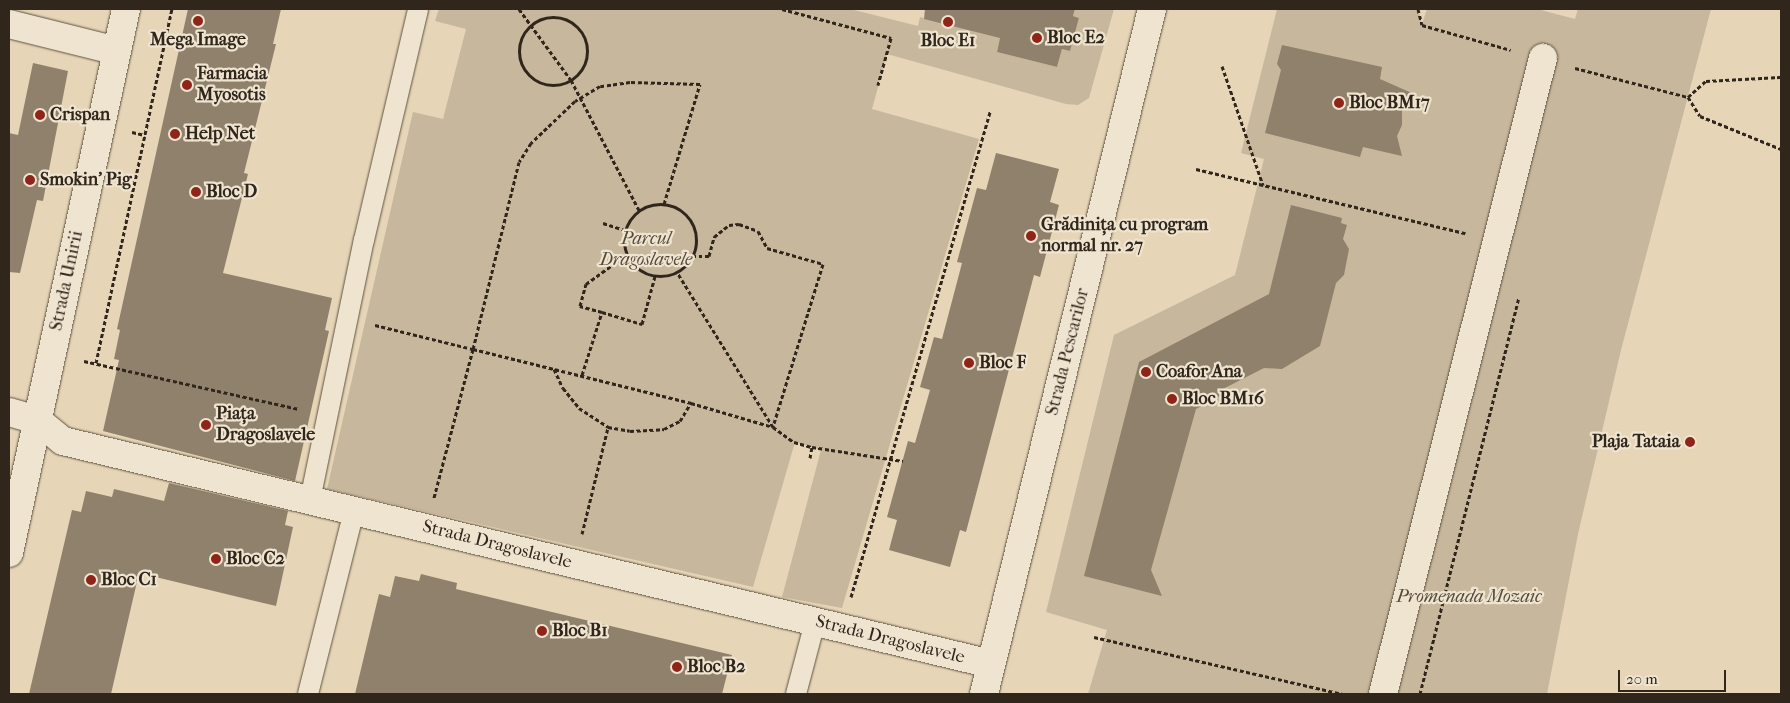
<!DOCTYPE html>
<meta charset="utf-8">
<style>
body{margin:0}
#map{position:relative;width:1790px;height:703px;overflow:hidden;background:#e6d5b6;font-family:"IM FELL French Canon",serif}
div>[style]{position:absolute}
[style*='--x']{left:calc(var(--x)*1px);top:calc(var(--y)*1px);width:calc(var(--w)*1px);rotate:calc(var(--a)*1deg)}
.green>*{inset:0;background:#c7b79c}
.building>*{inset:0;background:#8f816c}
.path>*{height:3px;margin-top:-1.5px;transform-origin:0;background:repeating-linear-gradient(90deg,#30261b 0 4px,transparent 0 6.5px)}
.path>.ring{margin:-1.5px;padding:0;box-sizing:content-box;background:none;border:3px solid #30261b;border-radius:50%}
.roads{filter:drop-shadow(0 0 1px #5e5242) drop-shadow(0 0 1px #5e5242)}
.lane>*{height:20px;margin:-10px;padding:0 10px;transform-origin:10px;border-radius:10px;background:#efe4d0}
.street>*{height:28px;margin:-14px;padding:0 14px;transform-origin:14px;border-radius:14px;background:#efe4d0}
.secondary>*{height:28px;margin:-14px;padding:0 14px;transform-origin:14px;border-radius:14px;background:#efe4d0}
.dots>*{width:14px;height:14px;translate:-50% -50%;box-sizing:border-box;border:2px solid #efe4d0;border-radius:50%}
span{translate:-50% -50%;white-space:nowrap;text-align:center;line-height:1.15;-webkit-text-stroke:4.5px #efe4d0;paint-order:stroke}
.poi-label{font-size:18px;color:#30261b;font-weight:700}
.left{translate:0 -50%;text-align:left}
.right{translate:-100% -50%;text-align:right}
.park-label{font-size:18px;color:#564a3b;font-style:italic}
.street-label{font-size:18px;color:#30261b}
.frame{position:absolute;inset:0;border:10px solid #30261b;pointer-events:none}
.scale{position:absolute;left:1618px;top:670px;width:108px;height:22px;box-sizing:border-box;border:2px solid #30261b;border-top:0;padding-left:6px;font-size:15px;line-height:18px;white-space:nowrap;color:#30261b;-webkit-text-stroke:4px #efe4d0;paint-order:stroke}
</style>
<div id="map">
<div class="green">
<div style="clip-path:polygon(439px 9px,850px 9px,918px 26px,920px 17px,956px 27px,1003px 26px,997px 52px,1057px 67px,1062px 49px,1070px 51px,1079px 18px,1073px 16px,1075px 9px,1114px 9px,1089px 98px,1078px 105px,1066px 104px,887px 54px,872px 109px,979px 139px,842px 608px,782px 597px,821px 450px,795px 442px,753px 587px,327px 489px,413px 112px,443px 119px,466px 29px,435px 21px)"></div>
<div style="clip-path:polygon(1277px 9px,1418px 9px,1422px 24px,1427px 9px,1537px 9px,1575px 19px,1578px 9px,1711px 9px,1621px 350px,1578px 534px,1547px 694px,1088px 694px,1107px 630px,1046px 612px,1114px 335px,1235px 275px,1264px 159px,1241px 153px)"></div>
</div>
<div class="building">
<div style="clip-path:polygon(188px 9px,281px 9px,273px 44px,276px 44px,244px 173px,248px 174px,223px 273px,332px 298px,325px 330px,329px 331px,295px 481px,103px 431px,119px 360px,114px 359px,120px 330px,117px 329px)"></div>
<div style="clip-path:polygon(925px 9px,1075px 9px,1073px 16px,1079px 18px,1070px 51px,1062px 49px,1057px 67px,997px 52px,1000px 38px,924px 19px)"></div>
<div style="clip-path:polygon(1282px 45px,1382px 67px,1380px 79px,1414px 94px,1402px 108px,1402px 125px,1397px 136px,1402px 156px,1363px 147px,1360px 157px,1265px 133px,1281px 70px,1277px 64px)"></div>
<div style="clip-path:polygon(33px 63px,68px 71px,43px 201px,37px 200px,20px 273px,9px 272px,9px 133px,18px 135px)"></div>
<div style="clip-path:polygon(996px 153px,1059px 169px,1050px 202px,1059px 205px,1040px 277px,1034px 275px,966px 532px,960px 530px,950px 567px,889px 550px,897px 520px,887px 517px,908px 441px,915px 443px,930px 390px,920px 387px,934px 337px,942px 339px,962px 263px,957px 262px,977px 188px,986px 190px)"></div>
<div style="clip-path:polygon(1291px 205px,1342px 218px,1341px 223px,1347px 225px,1343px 239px,1349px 249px,1344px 275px,1336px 283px,1320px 346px,1282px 369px,1264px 368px,1217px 392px,1220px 396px,1196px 409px,1151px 570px,1162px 596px,1084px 576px,1139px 362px,1269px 294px)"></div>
<div style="clip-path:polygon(169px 483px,288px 511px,285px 525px,293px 527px,276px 606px,139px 573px,111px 694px,29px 694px,72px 510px,81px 512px,86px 491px,112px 497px,114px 489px,164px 501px)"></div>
<div style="clip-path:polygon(421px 574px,457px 583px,456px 589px,732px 655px,722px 694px,355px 694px,379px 594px,390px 597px,395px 576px,419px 581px)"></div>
</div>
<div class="path">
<div style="--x:519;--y:9;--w:88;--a:53.8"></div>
<div style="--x:571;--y:80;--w:147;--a:62.4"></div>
<div style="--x:782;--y:9;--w:113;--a:14.9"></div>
<div style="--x:891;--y:38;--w:49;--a:105.5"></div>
<div style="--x:1418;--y:9;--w:16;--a:76"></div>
<div style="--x:1422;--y:25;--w:92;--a:15.7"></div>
<div class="ring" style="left:519px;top:17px;width:65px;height:65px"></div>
<div style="--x:1222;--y:66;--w:126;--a:71"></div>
<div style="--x:1575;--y:68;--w:117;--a:14.4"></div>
<div style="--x:1688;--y:97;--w:22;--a:58"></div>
<div style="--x:1700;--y:116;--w:87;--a:22.2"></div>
<div style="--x:1688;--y:97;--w:24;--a:-42"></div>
<div style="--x:1706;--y:81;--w:75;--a:-3.1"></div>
<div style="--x:132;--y:132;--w:13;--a:13"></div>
<div style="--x:1196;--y:169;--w:277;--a:13.4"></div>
<div style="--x:664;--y:204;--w:125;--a:-73.3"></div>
<div style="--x:700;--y:84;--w:70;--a:-178.4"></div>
<div style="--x:630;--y:82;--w:30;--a:172"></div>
<div style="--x:600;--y:86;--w:29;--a:149"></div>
<div style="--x:575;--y:101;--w:61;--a:136.3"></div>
<div style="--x:531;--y:143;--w:22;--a:122"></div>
<div style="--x:519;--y:162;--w:193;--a:103.8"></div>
<div style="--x:473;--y:349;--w:225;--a:13.9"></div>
<div style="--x:691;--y:403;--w:85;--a:16.3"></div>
<div style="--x:773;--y:427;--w:182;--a:-121.8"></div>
<div class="ring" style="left:624px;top:204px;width:69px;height:69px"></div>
<div style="--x:603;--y:223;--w:23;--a:18"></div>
<div style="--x:692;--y:256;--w:17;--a:0"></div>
<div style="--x:709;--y:256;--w:20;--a:-75"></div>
<div style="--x:714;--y:237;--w:19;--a:-39"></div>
<div style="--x:729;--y:225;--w:10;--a:-6"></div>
<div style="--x:739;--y:224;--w:20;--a:20"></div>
<div style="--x:758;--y:231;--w:19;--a:62"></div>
<div style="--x:767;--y:248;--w:58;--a:15.9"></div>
<div style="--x:823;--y:264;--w:170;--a:107.1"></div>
<div style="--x:773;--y:427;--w:26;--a:36"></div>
<div style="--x:794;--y:442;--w:19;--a:16"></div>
<div style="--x:812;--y:447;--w:92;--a:8.7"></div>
<div style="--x:602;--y:312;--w:23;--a:-165"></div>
<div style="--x:580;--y:306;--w:23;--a:-75"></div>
<div style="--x:586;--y:284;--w:49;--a:-35.9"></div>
<div style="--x:375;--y:325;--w:101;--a:13.8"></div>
<div style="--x:473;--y:349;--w:154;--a:104.7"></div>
<div style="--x:84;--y:361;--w:220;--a:12.6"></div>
<div style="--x:96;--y:363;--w:362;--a:-77.9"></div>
<div style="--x:554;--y:369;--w:21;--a:65"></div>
<div style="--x:563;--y:388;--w:26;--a:51"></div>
<div style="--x:579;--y:408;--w:35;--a:33"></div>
<div style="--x:608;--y:427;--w:22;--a:10"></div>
<div style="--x:630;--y:431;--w:34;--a:-3"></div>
<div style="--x:664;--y:429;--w:18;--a:-27"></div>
<div style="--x:680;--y:421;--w:21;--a:-59"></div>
<div style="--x:582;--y:375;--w:66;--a:-72.4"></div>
<div style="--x:602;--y:312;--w:42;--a:16.7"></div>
<div style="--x:642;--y:324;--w:50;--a:-74.8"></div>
<div style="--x:810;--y:458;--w:11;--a:-80"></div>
<div style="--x:582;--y:534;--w:110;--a:-76.3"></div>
<div style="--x:851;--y:597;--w:505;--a:-74.01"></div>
<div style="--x:1094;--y:637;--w:255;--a:12.9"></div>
<div style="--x:1420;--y:694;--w:409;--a:-76"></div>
</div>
<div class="roads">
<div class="lane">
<div style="--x:310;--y:500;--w:266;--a:-78.3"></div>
<div style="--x:364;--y:240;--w:237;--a:-76.8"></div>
<div style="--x:308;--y:694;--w:189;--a:-75.9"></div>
<div style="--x:796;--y:694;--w:74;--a:-75.2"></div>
</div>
<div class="street">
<div style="--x:9;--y:24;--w:111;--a:14"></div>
<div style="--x:9;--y:412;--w:29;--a:16"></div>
<div style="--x:37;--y:420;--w:33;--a:39"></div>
<div style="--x:63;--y:441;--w:954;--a:13.51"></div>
<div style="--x:984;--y:694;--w:705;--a:-76.22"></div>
<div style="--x:1383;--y:694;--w:656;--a:-75.88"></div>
</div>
<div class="secondary">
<div style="--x:9;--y:553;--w:556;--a:-77.86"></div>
</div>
</div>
<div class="dots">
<div style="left:198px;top:21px;background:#8f2418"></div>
<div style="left:948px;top:22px;background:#8f2418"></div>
<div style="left:1037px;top:38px;background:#8f2418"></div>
<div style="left:187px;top:85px;background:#8f2418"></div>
<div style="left:1339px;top:103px;background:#8f2418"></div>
<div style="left:40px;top:115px;background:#8f2418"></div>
<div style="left:175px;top:134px;background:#8f2418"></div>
<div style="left:30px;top:180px;background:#8f2418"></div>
<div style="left:196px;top:192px;background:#8f2418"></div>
<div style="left:1031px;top:236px;background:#8f2418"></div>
<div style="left:969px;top:363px;background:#8f2418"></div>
<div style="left:1146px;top:372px;background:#8f2418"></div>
<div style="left:1172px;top:399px;background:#8f2418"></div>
<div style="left:206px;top:425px;background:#8f2418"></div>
<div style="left:1690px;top:442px;background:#8f2418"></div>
<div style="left:216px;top:559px;background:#8f2418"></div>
<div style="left:91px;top:580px;background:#8f2418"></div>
<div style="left:542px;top:631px;background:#8f2418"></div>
<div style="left:677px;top:667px;background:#8f2418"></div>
</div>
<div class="poi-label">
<span class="left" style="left:1047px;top:38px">Bloc E2</span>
<span style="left:198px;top:40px">Mega Image</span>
<span style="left:948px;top:41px">Bloc E1</span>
<span class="left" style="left:197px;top:85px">Farmacia<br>Myosotis</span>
<span class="left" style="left:1349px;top:103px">Bloc BM17</span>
<span class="left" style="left:50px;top:115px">Crispan</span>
<span class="left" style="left:185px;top:134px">Help Net</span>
<span class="left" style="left:40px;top:180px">Smokin' Pig</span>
<span class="left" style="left:206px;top:192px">Bloc D</span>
<span class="left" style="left:1041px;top:236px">Grădinița cu program<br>normal nr. 27</span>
<span class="left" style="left:979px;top:363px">Bloc F</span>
<span class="left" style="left:1156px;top:372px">Coafor Ana</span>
<span class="left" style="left:1182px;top:399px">Bloc BM16</span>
<span class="left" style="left:216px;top:425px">Piața<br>Dragoslavele</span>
<span class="right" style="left:1680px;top:442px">Plaja Tataia</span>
<span class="left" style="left:226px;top:559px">Bloc C2</span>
<span class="left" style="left:101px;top:580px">Bloc C1</span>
<span class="left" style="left:552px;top:631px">Bloc B1</span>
<span class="left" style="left:687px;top:667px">Bloc B2</span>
</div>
<div class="park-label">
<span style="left:646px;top:250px">Parcul<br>Dragoslavele</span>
<span style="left:1469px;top:597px">Promenada Mozaic</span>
</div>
<div class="street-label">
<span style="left:67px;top:281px;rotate:-78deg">Strada Unirii</span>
<span style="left:1068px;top:352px;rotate:-76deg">Strada Pescarilor</span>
<span style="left:497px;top:545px;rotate:14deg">Strada Dragoslavele</span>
<span style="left:890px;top:640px;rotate:14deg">Strada Dragoslavele</span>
</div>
<div class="frame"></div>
<div class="scale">20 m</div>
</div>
